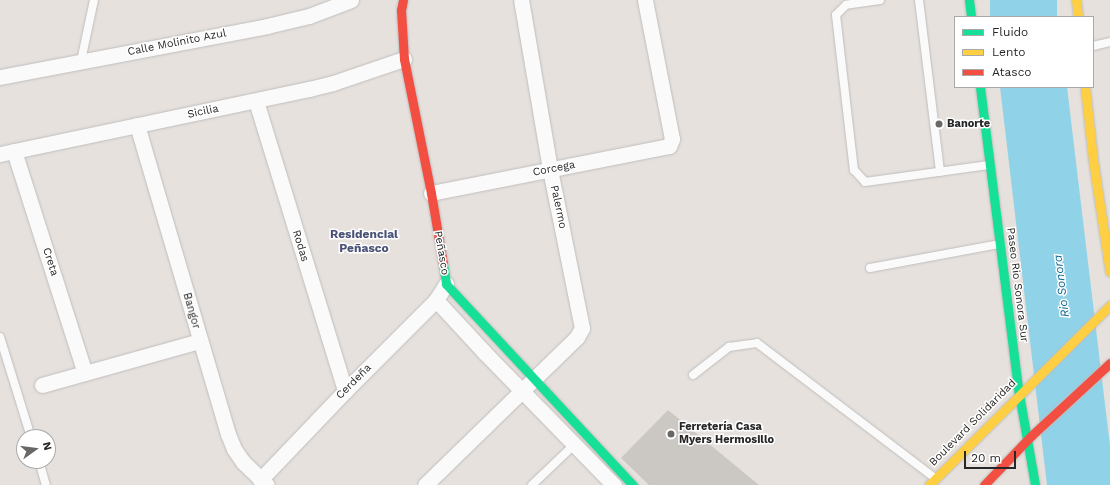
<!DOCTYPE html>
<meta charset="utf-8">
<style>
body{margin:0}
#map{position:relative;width:1110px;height:485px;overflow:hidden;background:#e6e1dc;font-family:"Work Sans",sans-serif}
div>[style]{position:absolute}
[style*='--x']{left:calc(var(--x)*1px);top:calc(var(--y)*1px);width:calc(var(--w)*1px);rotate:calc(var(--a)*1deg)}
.water>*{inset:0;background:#90d2e7;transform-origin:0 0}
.building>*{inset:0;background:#cbc7c3}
.roads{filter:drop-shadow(0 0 1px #bfbdbe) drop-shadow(0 0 1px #bfbdbe)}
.lane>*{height:8px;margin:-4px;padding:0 4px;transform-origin:4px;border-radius:4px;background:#fbfafa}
.street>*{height:15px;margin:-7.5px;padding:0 7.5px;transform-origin:7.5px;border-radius:7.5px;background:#fbfafa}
.fast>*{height:9px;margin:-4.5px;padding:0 4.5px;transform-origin:4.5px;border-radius:4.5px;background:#16e098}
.slow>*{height:9px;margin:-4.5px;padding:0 4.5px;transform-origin:4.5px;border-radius:4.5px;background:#ffcf43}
.jam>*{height:9px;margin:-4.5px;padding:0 4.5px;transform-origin:4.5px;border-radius:4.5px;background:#f24e42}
.dots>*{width:11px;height:11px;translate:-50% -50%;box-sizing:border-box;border:2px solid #fff;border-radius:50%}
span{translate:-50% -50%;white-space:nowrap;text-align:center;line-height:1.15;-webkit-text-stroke:3px #fff;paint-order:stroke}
.street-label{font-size:11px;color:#272727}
.poi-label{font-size:11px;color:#272727;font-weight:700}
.left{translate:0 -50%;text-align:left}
.neighbourhood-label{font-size:12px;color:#495176;font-weight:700}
.water-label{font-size:12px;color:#0f6793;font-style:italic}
.legend{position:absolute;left:954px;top:16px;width:140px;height:72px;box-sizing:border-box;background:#fff;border:1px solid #a9a9a9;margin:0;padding:5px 7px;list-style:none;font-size:12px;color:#272727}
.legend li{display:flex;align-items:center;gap:8px;height:20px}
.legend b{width:20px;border:1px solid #a9a9a9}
.north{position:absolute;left:16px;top:429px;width:40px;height:40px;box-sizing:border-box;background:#fff;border:1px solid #a9a9a9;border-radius:50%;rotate:76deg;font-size:11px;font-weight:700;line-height:16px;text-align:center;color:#272727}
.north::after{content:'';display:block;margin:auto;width:14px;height:18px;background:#6a6866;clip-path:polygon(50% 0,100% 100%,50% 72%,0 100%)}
.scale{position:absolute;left:964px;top:451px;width:52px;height:18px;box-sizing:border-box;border:2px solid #272727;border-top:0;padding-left:5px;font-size:12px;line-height:14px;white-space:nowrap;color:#272727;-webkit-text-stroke:3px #fff;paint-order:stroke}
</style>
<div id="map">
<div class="water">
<div style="left:990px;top:0;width:67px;height:17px"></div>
<div style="clip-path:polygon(1000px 87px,1067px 87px,1110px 446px,1110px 485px,1047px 485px)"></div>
</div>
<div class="building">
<div style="clip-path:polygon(668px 410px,759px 485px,649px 485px,621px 458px)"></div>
</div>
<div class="roads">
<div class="lane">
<div style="--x:880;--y:0;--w:34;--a:172"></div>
<div style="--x:846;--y:5;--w:14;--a:135"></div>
<div style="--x:836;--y:15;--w:156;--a:83.4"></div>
<div style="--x:854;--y:170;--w:16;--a:47"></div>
<div style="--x:865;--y:182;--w:125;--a:-7.8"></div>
<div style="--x:919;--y:0;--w:173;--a:83"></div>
<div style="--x:1093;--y:46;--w:17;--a:-13"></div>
<div style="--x:81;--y:61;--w:62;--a:-78"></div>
<div style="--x:870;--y:268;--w:131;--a:-10.5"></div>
<div style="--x:0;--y:337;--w:105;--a:72.8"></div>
<div style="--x:693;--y:375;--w:46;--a:-37.9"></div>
<div style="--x:729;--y:347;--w:28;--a:-8"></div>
<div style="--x:757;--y:343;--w:223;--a:37.2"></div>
<div style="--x:39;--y:461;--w:25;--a:74"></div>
<div style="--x:532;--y:485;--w:61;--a:-43.7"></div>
</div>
<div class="street">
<div style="--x:0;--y:77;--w:272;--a:-10.8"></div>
<div style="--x:267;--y:26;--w:43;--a:-13.4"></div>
<div style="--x:309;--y:16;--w:45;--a:-20.9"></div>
<div style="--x:256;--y:101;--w:303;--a:72.9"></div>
<div style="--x:137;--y:125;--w:322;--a:73.6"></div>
<div style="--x:228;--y:434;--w:16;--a:68"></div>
<div style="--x:234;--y:449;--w:16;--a:55"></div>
<div style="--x:243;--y:462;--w:33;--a:44"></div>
<div style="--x:14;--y:151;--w:233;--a:72.3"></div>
<div style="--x:0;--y:154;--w:316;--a:-11.9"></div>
<div style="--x:309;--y:89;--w:25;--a:-14"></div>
<div style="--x:333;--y:83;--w:75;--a:-18.7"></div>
<div style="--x:431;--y:193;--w:243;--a:-11.2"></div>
<div style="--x:669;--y:146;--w:8;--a:-67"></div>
<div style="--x:672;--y:139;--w:142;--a:-101"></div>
<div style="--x:436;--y:300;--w:72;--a:47.2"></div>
<div style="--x:485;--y:353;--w:185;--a:45.7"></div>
<div style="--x:42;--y:385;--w:164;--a:-15.6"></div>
<div style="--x:260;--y:480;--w:123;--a:-46.3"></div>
<div style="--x:345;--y:391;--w:129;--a:-45"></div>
<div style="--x:436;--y:300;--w:19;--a:-58"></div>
<div style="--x:425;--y:485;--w:212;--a:-44.2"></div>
<div style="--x:577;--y:337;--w:10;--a:-61"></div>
<div style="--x:582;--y:328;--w:162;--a:-101.4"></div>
<div style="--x:550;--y:169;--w:171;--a:-99.7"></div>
</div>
<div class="fast">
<div style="--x:969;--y:0;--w:17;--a:83"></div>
<div style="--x:980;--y:87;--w:309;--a:82.8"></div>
<div style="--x:1019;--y:394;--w:92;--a:80"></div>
<div style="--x:443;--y:264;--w:20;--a:81"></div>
<div style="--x:446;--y:284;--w:275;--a:47.1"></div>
</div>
<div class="slow">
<div style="--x:1076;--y:0;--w:17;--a:83"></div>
<div style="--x:1085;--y:87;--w:73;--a:83.7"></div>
<div style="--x:1093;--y:160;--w:113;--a:81.4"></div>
<div style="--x:929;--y:485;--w:255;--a:-44.8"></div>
</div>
<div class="jam">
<div style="--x:403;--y:0;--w:10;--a:101"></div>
<div style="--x:401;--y:10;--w:49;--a:86.5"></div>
<div style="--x:404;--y:59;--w:137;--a:78.6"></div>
<div style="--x:431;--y:193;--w:72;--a:80.4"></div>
<div style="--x:984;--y:485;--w:69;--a:-46.2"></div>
<div style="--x:1032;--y:435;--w:106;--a:-42.7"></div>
</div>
</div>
<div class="dots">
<div style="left:939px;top:124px;background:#6a6866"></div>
<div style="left:671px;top:434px;background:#6a6866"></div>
</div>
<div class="street-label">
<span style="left:177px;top:43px;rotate:-11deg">Calle Molinito Azul</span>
<span style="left:203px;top:112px;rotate:-12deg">Sicilia</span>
<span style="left:554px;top:169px;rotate:-11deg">Corcega</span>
<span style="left:558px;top:207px;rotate:78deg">Palermo</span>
<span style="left:300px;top:246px;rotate:73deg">Rodas</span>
<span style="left:441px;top:253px;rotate:80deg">Peñasco</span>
<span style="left:50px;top:262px;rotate:72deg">Creta</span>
<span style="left:1017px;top:285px;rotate:83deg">Paseo Rio Sonora Sur</span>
<span style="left:191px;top:311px;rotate:74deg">Bangor</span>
<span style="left:354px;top:382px;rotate:-45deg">Cerdeña</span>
<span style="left:973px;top:423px;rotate:-45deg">Boulevard Solidaridad</span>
</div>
<div class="poi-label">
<span class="left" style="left:947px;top:124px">Banorte</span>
<span class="left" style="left:679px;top:434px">Ferretería Casa<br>Myers Hermosillo</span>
</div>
<div class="neighbourhood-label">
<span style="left:364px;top:242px">Residencial<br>Peñasco</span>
</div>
<div class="water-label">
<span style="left:1062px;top:286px;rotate:-97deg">Rio Sonora</span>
</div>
<ul class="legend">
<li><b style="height:5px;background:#16e098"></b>Fluido</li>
<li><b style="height:5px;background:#ffcf43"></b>Lento</li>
<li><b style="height:5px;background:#f24e42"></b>Atasco</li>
</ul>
<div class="north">N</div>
<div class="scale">20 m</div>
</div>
